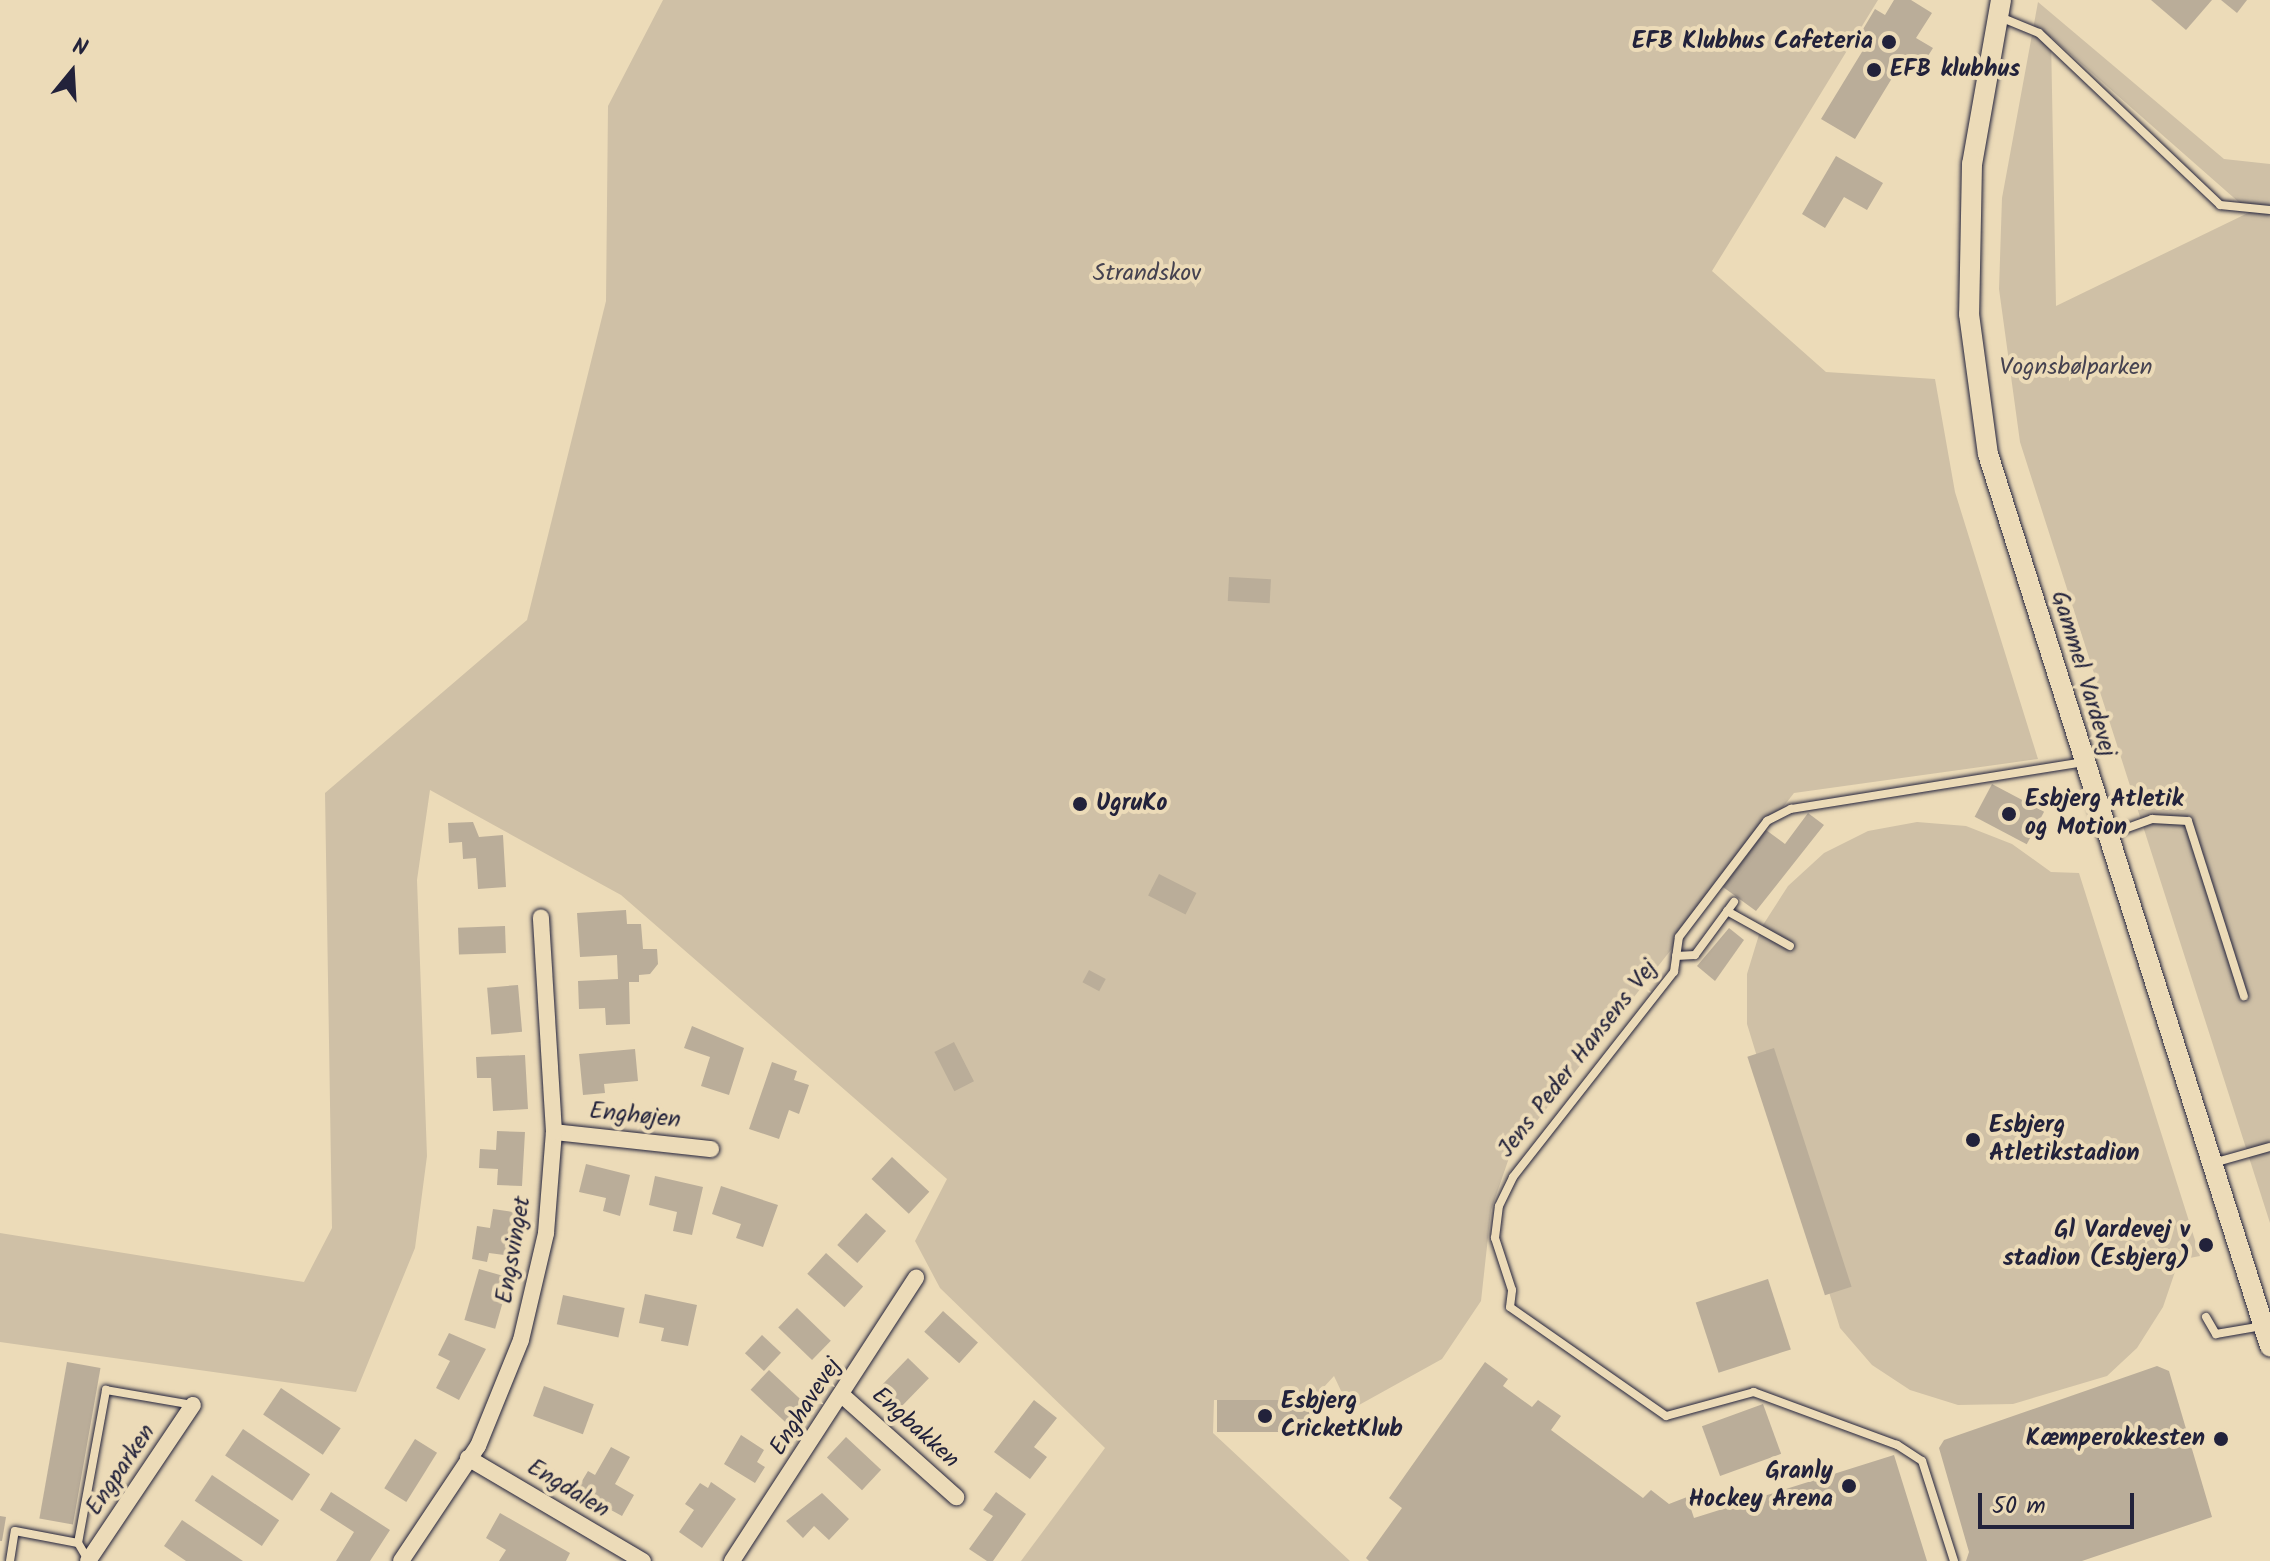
<!DOCTYPE html>
<meta charset="utf-8">
<style>
body{margin:0}
#map{position:relative;width:2270px;height:1561px;overflow:hidden;background:#ecdbb8;font-family:Kalam,sans-serif}
div>[style]{position:absolute}
[style*='--x']{left:calc(var(--x)*1px);top:calc(var(--y)*1px);width:calc(var(--w)*1px);rotate:calc(var(--a)*1deg)}
.green>*{inset:0;background:#cfc0a6}
.building>*{inset:0;background:#baad99;transform-origin:0 0}
.roads{filter:drop-shadow(0 0 2px #22223b) drop-shadow(0 0 2px #22223b)}
.service>*{height:8px;margin:-4px;padding:0 4px;transform-origin:4px;border-radius:4px;background:#ecdbb8}
.minor>*{height:16px;margin:-8px;padding:0 8px;transform-origin:8px;border-radius:8px;background:#ecdbb8}
.tertiary>*{height:20px;margin:-10px;padding:0 10px;transform-origin:10px;border-radius:10px;background:#ecdbb8}
.dots>*{width:22px;height:22px;translate:-50% -50%;box-sizing:border-box;border:4px solid #ecdbb8;border-radius:50%}
span{translate:-50% -50%;white-space:nowrap;text-align:center;line-height:1.15;-webkit-text-stroke:8px #ecdbb8;paint-order:stroke}
.poi-label{font-size:24px;color:#22223b;font-weight:700}
.right{translate:-100% -50%;text-align:right}
.left{translate:0 -50%;text-align:left}
.park-label{font-size:24px;color:#454250}
.street-label{font-size:24px;color:#22223b}
.north{position:absolute;left:32px;top:32px;width:80px;height:80px;-webkit-text-stroke:6px #ecdbb8;paint-order:stroke;rotate:18deg;font-size:22px;font-weight:700;line-height:32px;text-align:center;color:#22223b}
.north::after{content:'';display:block;margin:auto;width:28px;height:36px;background:#22223b;clip-path:polygon(50% 0,100% 100%,50% 72%,0 100%)}
.scale{position:absolute;left:1978px;top:1493px;width:156px;height:36px;box-sizing:border-box;border:4px solid #22223b;border-top:0;padding-left:10px;font-size:24px;line-height:28px;white-space:nowrap;color:#22223b;-webkit-text-stroke:6px #ecdbb8;paint-order:stroke}
</style>
<div id="map">
<div class="green">
<div style="clip-path:polygon(663px 0,1878px 0,1712px 271px,1826px 372px,1935px 379px,1955px 492px,2038px 759px,1794px 793px,1510px 1155px,1491px 1210px,1481px 1301px,1442px 1359px,1350px 1410px,1334px 1376px,1312px 1400px,1214px 1400px,1213px 1433px,1350px 1561px,1021px 1561px,1105px 1448px,940px 1288px,915px 1241px,947px 1179px,621px 895px,430px 790px,417px 880px,427px 1156px,415px 1248px,356px 1392px,0 1342px,0 1233px,304px 1282px,332px 1228px,325px 793px,527px 620px,606px 301px,608px 106px)"></div>
<div style="clip-path:polygon(evenodd,2038px 2px,2224px 159px,2270px 164px,2270px 1223px,2020px 442px,1999px 289px,2002px 198px,2038px 2px,2051px 37px,2250px 212px,2056px 306px,2051px 37px)"></div>
<div style="clip-path:polygon(1917px 822px,1966px 826px,2012px 844px,2051px 872px,2079px 873px,2200px 1256px,2179px 1260px,2163px 1307px,2137px 1348px,2107px 1376px,2013px 1404px,1958px 1405px,1910px 1390px,1872px 1365px,1840px 1328px,1747px 1024px,1747px 974px,1761px 928px,1788px 886px,1824px 853px,1868px 831px)"></div>
</div>
<div class="building">
<div style="clip-path:polygon(1894px 0,1911px 0,1932px 13px,1916px 38px,1933px 48px,1916px 75px,1900px 65px,1855px 139px,1821px 119px,1868px 42px,1859px 36px,1875px 9px,1885px 15px)"></div>
<div style="clip-path:polygon(2151px 0,2212px 0,2186px 30px)"></div>
<div style="clip-path:polygon(2221px 0,2247px 0,2237px 13px)"></div>
<div style="clip-path:polygon(1836px 156px,1883px 183px,1867px 210px,1844px 197px,1825px 228px,1802px 214px)"></div>
<div style="left:1229px;top:577px;width:42px;height:24px;rotate:3deg"></div>
<div style="left:1992px;top:784px;width:59px;height:37px;rotate:28deg"></div>
<div style="left:1079px;top:793px;width:16px;height:16px;rotate:40deg"></div>
<div style="clip-path:polygon(1808px 813px,1824px 825px,1756px 911px,1723px 887px,1766px 830px,1785px 844px)"></div>
<div style="clip-path:polygon(473px 822px,479px 837px,503px 835px,506px 887px,478px 889px,476px 858px,463px 859px,462px 842px,449px 843px,448px 823px)"></div>
<div style="left:1159px;top:874px;width:42px;height:24px;rotate:27deg"></div>
<div style="clip-path:polygon(626px 910px,627px 924px,641px 924px,643px 949px,657px 949px,658px 964px,650px 974px,639px 975px,639px 982px,629px 982px,630px 1024px,606px 1025px,605px 1008px,579px 1009px,578px 981px,618px 979px,617px 955px,580px 957px,577px 913px)"></div>
<div style="left:505px;top:926px;width:27px;height:47px;rotate:88deg"></div>
<div style="clip-path:polygon(1729px 928px,1744px 940px,1715px 981px,1697px 966px)"></div>
<div style="left:1089px;top:970px;width:19px;height:14px;rotate:28deg"></div>
<div style="left:518px;top:985px;width:47px;height:31px;rotate:85deg"></div>
<div style="clip-path:polygon(692px 1026px,744px 1048px,729px 1095px,701px 1086px,710px 1057px,684px 1048px)"></div>
<div style="left:954px;top:1042px;width:44px;height:22px;rotate:63deg"></div>
<div style="left:1774px;top:1048px;width:251px;height:28px;rotate:72deg"></div>
<div style="clip-path:polygon(635px 1049px,638px 1081px,604px 1084px,605px 1093px,583px 1095px,579px 1054px)"></div>
<div style="clip-path:polygon(525px 1055px,528px 1109px,493px 1111px,491px 1078px,477px 1078px,476px 1057px)"></div>
<div style="clip-path:polygon(772px 1062px,797px 1071px,794px 1080px,809px 1085px,799px 1114px,789px 1110px,779px 1139px,749px 1129px)"></div>
<div style="clip-path:polygon(497px 1131px,525px 1132px,522px 1186px,497px 1185px,498px 1169px,479px 1168px,480px 1149px,496px 1150px)"></div>
<div style="left:892px;top:1157px;width:51px;height:30px;rotate:43deg"></div>
<div style="clip-path:polygon(586px 1164px,630px 1175px,620px 1216px,603px 1211px,606px 1198px,579px 1192px)"></div>
<div style="clip-path:polygon(655px 1176px,703px 1187px,692px 1235px,673px 1231px,677px 1212px,649px 1205px)"></div>
<div style="clip-path:polygon(721px 1186px,778px 1205px,763px 1247px,736px 1238px,741px 1224px,712px 1214px)"></div>
<div style="clip-path:polygon(493px 1209px,519px 1213px,513px 1256px,489px 1253px,487px 1262px,472px 1259px,477px 1226px,490px 1228px)"></div>
<div style="left:866px;top:1213px;width:27px;height:43px;rotate:42deg"></div>
<div style="left:826px;top:1253px;width:50px;height:28px;rotate:42deg"></div>
<div style="left:479px;top:1269px;width:32px;height:53px;rotate:16deg"></div>
<div style="left:1768px;top:1279px;width:74px;height:76px;rotate:72deg"></div>
<div style="clip-path:polygon(645px 1294px,697px 1305px,688px 1346px,661px 1341px,664px 1328px,639px 1323px)"></div>
<div style="left:563px;top:1295px;width:63px;height:30px;rotate:12deg"></div>
<div style="left:797px;top:1308px;width:47px;height:27px;rotate:44deg"></div>
<div style="left:943px;top:1311px;width:47px;height:28px;rotate:42deg"></div>
<div style="clip-path:polygon(449px 1333px,486px 1349px,459px 1400px,436px 1388px,450px 1361px,438px 1355px)"></div>
<div style="left:762px;top:1335px;width:26px;height:25px;rotate:43deg"></div>
<div style="left:908px;top:1358px;width:29px;height:50px;rotate:44deg"></div>
<div style="left:67px;top:1362px;width:34px;height:159px;rotate:10deg"></div>
<div style="clip-path:polygon(1485px 1362px,1508px 1379px,1503px 1386px,1532px 1407px,1538px 1400px,1561px 1416px,1551px 1430px,1643px 1498px,1651px 1490px,1669px 1504px,1687px 1497px,1694px 1518px,1894px 1455px,1927px 1561px,1369px 1561px,1366px 1558px,1402px 1508px,1389px 1498px)"></div>
<div style="clip-path:polygon(2157px 1366px,2169px 1371px,2212px 1517px,2082px 1561px,1966px 1561px,1969px 1552px,1939px 1448px,1944px 1440px)"></div>
<div style="left:769px;top:1370px;width:50px;height:27px;rotate:43deg"></div>
<div style="left:544px;top:1386px;width:53px;height:32px;rotate:20deg"></div>
<div style="left:281px;top:1388px;width:72px;height:32px;rotate:34deg"></div>
<div style="clip-path:polygon(1034px 1400px,1057px 1418px,1034px 1447px,1047px 1457px,1030px 1479px,994px 1452px)"></div>
<div style="left:1217px;top:1400px;width:95px;height:32px"></div>
<div style="left:1763px;top:1404px;width:53px;height:65px;rotate:70deg"></div>
<div style="left:243px;top:1429px;width:81px;height:32px;rotate:34deg"></div>
<div style="clip-path:polygon(741px 1435px,764px 1450px,757px 1462px,765px 1467px,755px 1483px,724px 1464px)"></div>
<div style="left:846px;top:1437px;width:48px;height:28px;rotate:43deg"></div>
<div style="left:415px;top:1439px;width:26px;height:58px;rotate:32deg"></div>
<div style="clip-path:polygon(611px 1447px,630px 1457px,615px 1484px,634px 1495px,622px 1516px,576px 1491px,588px 1471px,595px 1475px)"></div>
<div style="left:212px;top:1475px;width:81px;height:31px;rotate:34deg"></div>
<div style="clip-path:polygon(711px 1482px,736px 1499px,702px 1548px,679px 1532px,694px 1510px,685px 1504px,700px 1483px,708px 1488px)"></div>
<div style="clip-path:polygon(331px 1492px,390px 1530px,370px 1561px,336px 1561px,354px 1532px,320px 1510px)"></div>
<div style="clip-path:polygon(996px 1492px,1026px 1514px,993px 1561px,987px 1561px,969px 1549px,993px 1516px,983px 1510px)"></div>
<div style="clip-path:polygon(822px 1493px,849px 1519px,829px 1540px,814px 1526px,803px 1538px,786px 1521px)"></div>
<div style="clip-path:polygon(500px 1513px,570px 1553px,566px 1561px,499px 1561px,506px 1550px,486px 1538px)"></div>
<div style="clip-path:polygon(0 1516px,6px 1517px,2px 1541px,0 1541px)"></div>
<div style="clip-path:polygon(182px 1520px,243px 1561px,186px 1561px,164px 1546px)"></div>
</div>
<div class="roads">
<div class="service">
<div style="--x:2000;--y:17;--w:42;--a:22.3"></div>
<div style="--x:2039;--y:33;--w:250;--a:43.5"></div>
<div style="--x:2220;--y:205;--w:50;--a:5.7"></div>
<div style="--x:2108;--y:835;--w:47;--a:-20"></div>
<div style="--x:2152;--y:819;--w:36;--a:3"></div>
<div style="--x:2188;--y:821;--w:184;--a:72.3"></div>
<div style="--x:1727;--y:911;--w:72;--a:29.1"></div>
<div style="--x:1676;--y:956;--w:19;--a:-3"></div>
<div style="--x:1695;--y:955;--w:66;--a:-53.7"></div>
<div style="--x:2213;--y:1163;--w:59;--a:-15.7"></div>
<div style="--x:2206;--y:1317;--w:20;--a:60"></div>
<div style="--x:2216;--y:1334;--w:48;--a:-9.7"></div>
<div style="--x:88;--y:1560;--w:20;--a:-120"></div>
<div style="--x:78;--y:1543;--w:156;--a:-79.6"></div>
<div style="--x:106;--y:1390;--w:88;--a:9.8"></div>
<div style="--x:10;--y:1561;--w:30;--a:-81"></div>
<div style="--x:15;--y:1531;--w:64;--a:10.8"></div>
<div style="--x:1954;--y:1561;--w:105;--a:-107.7"></div>
<div style="--x:1922;--y:1461;--w:30;--a:-147"></div>
<div style="--x:1897;--y:1445;--w:153;--a:-159.7"></div>
<div style="--x:1754;--y:1392;--w:91;--a:164.7"></div>
<div style="--x:1666;--y:1416;--w:190;--a:-145.1"></div>
<div style="--x:1510;--y:1307;--w:17;--a:-83"></div>
<div style="--x:1512;--y:1290;--w:55;--a:-108.1"></div>
<div style="--x:1495;--y:1238;--w:32;--a:-83"></div>
<div style="--x:1499;--y:1206;--w:32;--a:-64"></div>
<div style="--x:1513;--y:1177;--w:261;--a:-51.9"></div>
<div style="--x:1674;--y:972;--w:35;--a:-82"></div>
<div style="--x:1679;--y:937;--w:146;--a:-52.8"></div>
<div style="--x:1767;--y:821;--w:27;--a:-27"></div>
<div style="--x:1791;--y:809;--w:296;--a:-9.1"></div>
</div>
<div class="minor">
<div style="--x:554;--y:1132;--w:158;--a:6.2"></div>
<div style="--x:843;--y:1396;--w:152;--a:41.8"></div>
<div style="--x:468;--y:1458;--w:203;--a:30.5"></div>
<div style="--x:88;--y:1561;--w:188;--a:-56.1"></div>
<div style="--x:401;--y:1561;--w:138;--a:-56.2"></div>
<div style="--x:478;--y:1446;--w:114;--a:-67.9"></div>
<div style="--x:521;--y:1340;--w:110;--a:-76.8"></div>
<div style="--x:546;--y:1233;--w:101;--a:-85.5"></div>
<div style="--x:554;--y:1132;--w:215;--a:-93.5"></div>
<div style="--x:732;--y:1561;--w:338;--a:-57"></div>
</div>
<div class="tertiary">
<div style="--x:2001;--y:0;--w:167;--a:100"></div>
<div style="--x:1972;--y:164;--w:150;--a:91.1"></div>
<div style="--x:1969;--y:314;--w:141;--a:82.3"></div>
<div style="--x:1988;--y:454;--w:936;--a:72.46"></div>
</div>
</div>
<div class="dots">
<div style="left:1889px;top:42px;background:#22223b"></div>
<div style="left:1874px;top:70px;background:#22223b"></div>
<div style="left:1080px;top:804px;background:#22223b"></div>
<div style="left:2009px;top:814px;background:#22223b"></div>
<div style="left:1973px;top:1140px;background:#22223b"></div>
<div style="left:2206px;top:1245px;background:#22223b"></div>
<div style="left:1265px;top:1416px;background:#22223b"></div>
<div style="left:2221px;top:1439px;background:#22223b"></div>
<div style="left:1849px;top:1486px;background:#22223b"></div>
</div>
<div class="poi-label">
<span class="right" style="left:1873px;top:42px">EFB Klubhus Cafeteria</span>
<span class="left" style="left:1890px;top:70px">EFB klubhus</span>
<span class="left" style="left:2025px;top:814px">Esbjerg Atletik<br>og Motion</span>
<span class="left" style="left:1096px;top:804px">UgruKo</span>
<span class="left" style="left:1989px;top:1140px">Esbjerg<br>Atletikstadion</span>
<span class="right" style="left:2190px;top:1245px">Gl Vardevej v<br>stadion (Esbjerg)</span>
<span class="left" style="left:1281px;top:1416px">Esbjerg<br>CricketKlub</span>
<span class="right" style="left:2205px;top:1439px">Kæmperokkesten</span>
<span class="right" style="left:1833px;top:1486px">Granly<br>Hockey Arena</span>
</div>
<div class="park-label">
<span style="left:1147px;top:274px">Strandskov</span>
<span style="left:2076px;top:368px">Vognsbølparken</span>
</div>
<div class="street-label">
<span style="left:2083px;top:674px;rotate:73deg">Gammel Vardevej</span>
<span style="left:1578px;top:1059px;rotate:-52deg">Jens Peder Hansens Vej</span>
<span style="left:635px;top:1116px;rotate:6deg">Enghøjen</span>
<span style="left:514px;top:1250px;rotate:-80deg">Engsvinget</span>
<span style="left:806px;top:1407px;rotate:-57deg">Enghavevej</span>
<span style="left:915px;top:1428px;rotate:42deg">Engbakken</span>
<span style="left:121px;top:1470px;rotate:-56deg">Engparken</span>
<span style="left:568px;top:1489px;rotate:31deg">Engdalen</span>
</div>
<div class="north">N</div>
<div class="scale">50 m</div>
</div>
